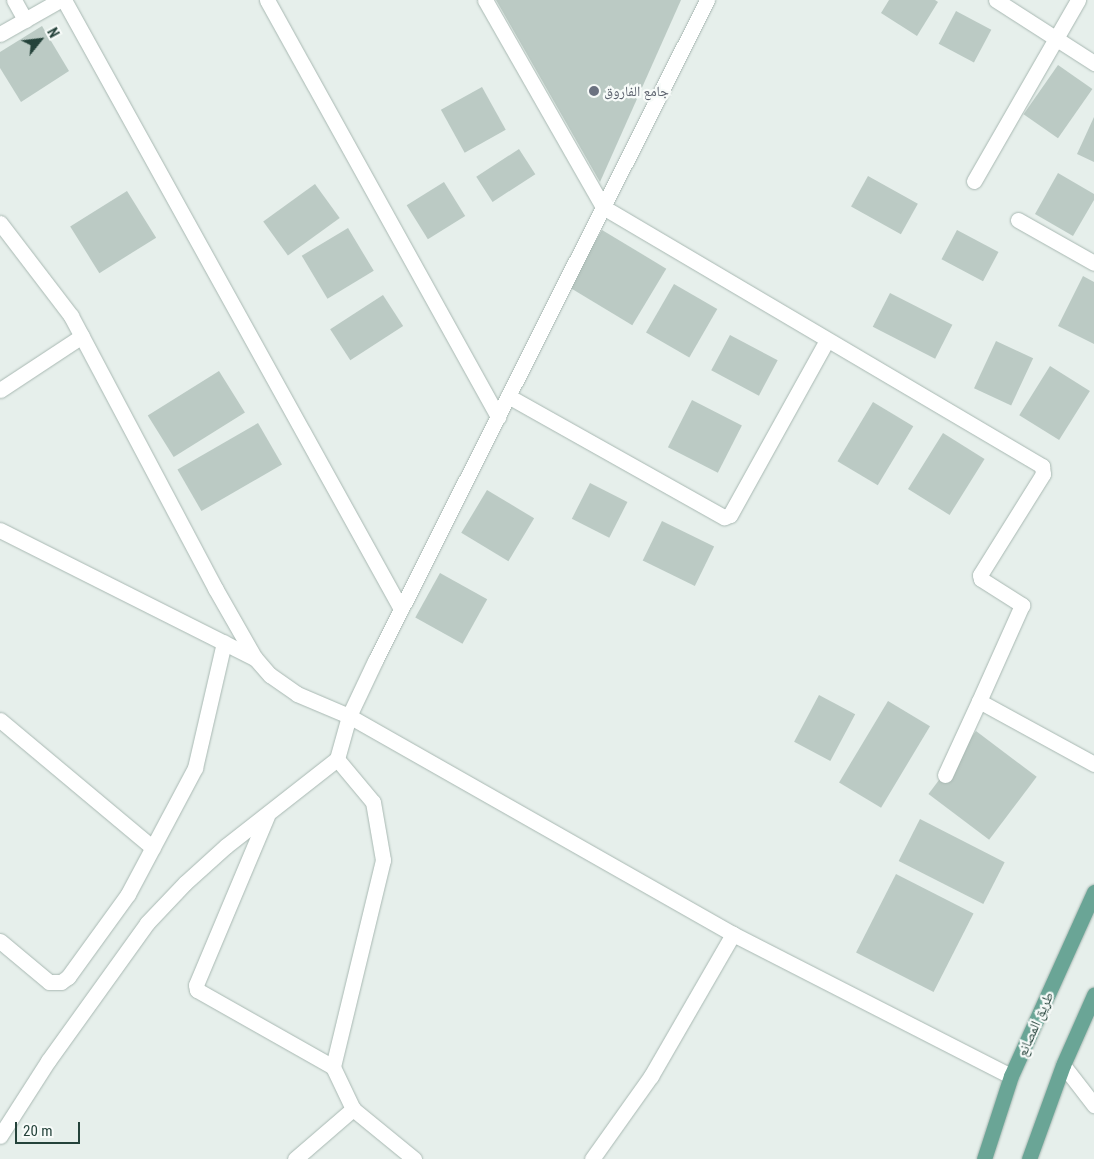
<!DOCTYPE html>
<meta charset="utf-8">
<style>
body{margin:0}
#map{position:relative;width:1094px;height:1159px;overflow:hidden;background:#e6efeb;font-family:"Roboto Condensed","Noto Naskh Arabic",sans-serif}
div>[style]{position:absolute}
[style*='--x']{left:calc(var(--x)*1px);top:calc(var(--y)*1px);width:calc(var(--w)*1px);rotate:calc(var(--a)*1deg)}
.building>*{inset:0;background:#bbcac4;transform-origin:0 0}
.roads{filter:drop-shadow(0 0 1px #a8b8b2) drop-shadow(0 0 1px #a8b8b2)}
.minor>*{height:15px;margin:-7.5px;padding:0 7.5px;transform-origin:7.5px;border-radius:7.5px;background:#fff}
.primary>*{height:15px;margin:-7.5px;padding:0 7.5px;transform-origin:7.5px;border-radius:7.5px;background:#6aa596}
.dots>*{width:14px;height:14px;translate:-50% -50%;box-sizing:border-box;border:2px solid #f7fbf9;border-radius:50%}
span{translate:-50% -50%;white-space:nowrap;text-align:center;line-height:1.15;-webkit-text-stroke:4.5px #f7fbf9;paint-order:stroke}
.worship-label{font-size:14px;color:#5b616d}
.left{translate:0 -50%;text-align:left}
.street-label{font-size:14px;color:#24423a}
.north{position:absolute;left:15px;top:15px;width:50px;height:50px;-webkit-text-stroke:4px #f7fbf9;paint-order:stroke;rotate:61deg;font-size:14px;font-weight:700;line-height:20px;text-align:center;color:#24423a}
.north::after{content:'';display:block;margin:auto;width:18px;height:22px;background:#24423a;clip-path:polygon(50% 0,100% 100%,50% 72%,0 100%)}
.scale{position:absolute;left:15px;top:1122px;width:65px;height:22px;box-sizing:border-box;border:2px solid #24423a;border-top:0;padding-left:6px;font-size:15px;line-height:18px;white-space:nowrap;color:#24423a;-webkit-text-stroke:4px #f7fbf9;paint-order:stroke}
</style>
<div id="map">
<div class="building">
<div style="clip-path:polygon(496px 0,681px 0,600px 182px)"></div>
<div style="clip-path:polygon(889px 0,935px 0,938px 2px,917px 36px,881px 13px)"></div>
<div style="left:956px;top:11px;width:40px;height:37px;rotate:28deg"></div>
<div style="clip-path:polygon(42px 26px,69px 71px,21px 102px,0 68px,0 52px)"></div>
<div style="left:1058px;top:65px;width:42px;height:60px;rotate:35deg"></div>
<div style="left:482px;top:87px;width:49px;height:47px;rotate:61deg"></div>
<div style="clip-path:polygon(1094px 117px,1094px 162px,1077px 154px)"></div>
<div style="left:519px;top:149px;width:30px;height:51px;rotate:57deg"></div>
<div style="clip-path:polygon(1058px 173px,1094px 194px,1094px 200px,1073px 236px,1035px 214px)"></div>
<div style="left:868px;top:176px;width:57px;height:35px;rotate:29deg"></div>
<div style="left:444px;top:182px;width:40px;height:44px;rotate:58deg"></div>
<div style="left:315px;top:184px;width:42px;height:64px;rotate:54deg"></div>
<div style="left:127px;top:191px;width:55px;height:67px;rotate:58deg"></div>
<div style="left:348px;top:228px;width:50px;height:54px;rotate:59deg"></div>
<div style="left:602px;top:230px;width:75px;height:66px;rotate:31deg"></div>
<div style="left:957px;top:230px;width:47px;height:33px;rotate:28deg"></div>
<div style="clip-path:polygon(1083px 276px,1094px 282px,1094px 344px,1058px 326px)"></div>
<div style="left:674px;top:284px;width:50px;height:56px;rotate:30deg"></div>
<div style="left:890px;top:293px;width:70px;height:38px;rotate:27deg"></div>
<div style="left:383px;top:295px;width:37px;height:63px;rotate:57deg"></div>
<div style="left:730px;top:335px;width:54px;height:40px;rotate:28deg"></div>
<div style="left:996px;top:341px;width:41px;height:52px;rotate:25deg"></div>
<div style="left:1050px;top:366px;width:47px;height:58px;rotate:32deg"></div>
<div style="left:219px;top:371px;width:49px;height:84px;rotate:58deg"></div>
<div style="left:692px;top:400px;width:56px;height:53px;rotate:27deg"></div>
<div style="left:873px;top:402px;width:47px;height:69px;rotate:31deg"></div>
<div style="left:258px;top:423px;width:48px;height:93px;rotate:60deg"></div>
<div style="left:943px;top:433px;width:49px;height:66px;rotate:32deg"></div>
<div style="left:590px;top:483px;width:42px;height:40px;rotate:27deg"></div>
<div style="left:487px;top:490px;width:55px;height:50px;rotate:31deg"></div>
<div style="left:662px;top:521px;width:58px;height:44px;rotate:26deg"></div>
<div style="left:440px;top:573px;width:54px;height:51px;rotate:29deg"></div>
<div style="left:819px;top:695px;width:41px;height:53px;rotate:28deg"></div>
<div style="left:888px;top:701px;width:49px;height:95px;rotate:31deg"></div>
<div style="left:976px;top:731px;width:76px;height:79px;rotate:37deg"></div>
<div style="left:920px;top:819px;width:95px;height:47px;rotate:27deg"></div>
<div style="left:896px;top:874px;width:87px;height:88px;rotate:27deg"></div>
</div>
<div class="roads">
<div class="minor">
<div style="--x:14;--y:0;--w:23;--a:61"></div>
<div style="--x:64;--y:0;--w:696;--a:61.04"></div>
<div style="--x:267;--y:0;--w:477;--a:61"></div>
<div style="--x:485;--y:0;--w:238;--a:60.3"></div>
<div style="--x:603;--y:207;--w:510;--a:30.54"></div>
<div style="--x:1042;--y:466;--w:8;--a:83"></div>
<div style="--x:1043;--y:474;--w:119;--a:122"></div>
<div style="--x:980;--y:575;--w:4;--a:76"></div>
<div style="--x:981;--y:579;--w:49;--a:32.4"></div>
<div style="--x:1022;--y:605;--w:105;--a:114.1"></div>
<div style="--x:979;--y:701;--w:131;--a:28.7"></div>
<div style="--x:996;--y:0;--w:117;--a:32.7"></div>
<div style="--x:0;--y:34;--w:69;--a:-29.5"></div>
<div style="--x:974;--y:181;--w:209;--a:-60.1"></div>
<div style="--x:1018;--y:220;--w:87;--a:29.5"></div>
<div style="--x:0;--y:223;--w:117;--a:52.6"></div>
<div style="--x:71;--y:316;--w:308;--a:62.1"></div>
<div style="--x:215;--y:588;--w:81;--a:60.3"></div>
<div style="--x:255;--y:658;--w:23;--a:49"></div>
<div style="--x:270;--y:675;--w:33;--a:35"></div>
<div style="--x:297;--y:694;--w:56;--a:22.9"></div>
<div style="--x:349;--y:716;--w:442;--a:29.6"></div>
<div style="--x:733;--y:934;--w:312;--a:27.1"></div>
<div style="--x:0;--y:390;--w:98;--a:-33.4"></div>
<div style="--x:508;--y:396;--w:248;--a:29.3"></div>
<div style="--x:724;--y:517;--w:6;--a:-18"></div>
<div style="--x:730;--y:515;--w:200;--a:-61"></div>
<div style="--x:0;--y:530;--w:285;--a:26.7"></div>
<div style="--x:0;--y:720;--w:199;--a:39.9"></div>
<div style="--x:337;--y:759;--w:56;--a:50.1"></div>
<div style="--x:373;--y:802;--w:59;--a:80.2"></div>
<div style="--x:383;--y:860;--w:213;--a:103.6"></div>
<div style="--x:333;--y:1067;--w:47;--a:64.5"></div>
<div style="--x:353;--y:1109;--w:79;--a:39.3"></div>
<div style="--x:945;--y:775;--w:81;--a:-65.3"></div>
<div style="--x:267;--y:816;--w:183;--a:112.8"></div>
<div style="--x:196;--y:985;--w:5;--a:79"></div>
<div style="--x:197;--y:990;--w:156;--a:29.5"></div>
<div style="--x:0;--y:941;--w:64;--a:39.9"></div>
<div style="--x:49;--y:982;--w:12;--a:0"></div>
<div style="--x:61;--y:982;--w:9;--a:-36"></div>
<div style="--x:68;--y:977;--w:102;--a:-54.1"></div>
<div style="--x:128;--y:894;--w:143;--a:-62"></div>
<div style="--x:195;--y:768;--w:129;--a:-77"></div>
<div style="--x:1063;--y:1065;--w:51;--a:52.2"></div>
<div style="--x:0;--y:1136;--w:89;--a:-57.4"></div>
<div style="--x:48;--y:1061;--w:170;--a:-54.3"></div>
<div style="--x:147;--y:923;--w:55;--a:-46.5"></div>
<div style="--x:185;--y:883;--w:55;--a:-42.1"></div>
<div style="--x:226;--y:846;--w:141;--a:-38.1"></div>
<div style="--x:337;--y:759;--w:45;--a:-74.4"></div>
<div style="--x:349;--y:716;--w:61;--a:-64.7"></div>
<div style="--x:375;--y:661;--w:740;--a:-63.33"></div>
<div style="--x:295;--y:1159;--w:77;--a:-40.8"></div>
<div style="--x:592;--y:1159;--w:102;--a:-54.6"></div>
<div style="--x:651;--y:1076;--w:164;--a:-60"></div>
</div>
<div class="primary">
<div style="--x:984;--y:1159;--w:87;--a:-72"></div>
<div style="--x:1011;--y:1076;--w:202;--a:-65.7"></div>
<div style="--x:1029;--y:1159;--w:100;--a:-70.1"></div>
<div style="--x:1063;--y:1065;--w:77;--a:-66.1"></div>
</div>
</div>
<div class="dots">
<div style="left:594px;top:91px;background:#6b7280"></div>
</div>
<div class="worship-label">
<span class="left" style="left:604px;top:91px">جامع الفاروق</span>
</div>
<div class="street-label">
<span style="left:1035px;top:1024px;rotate:-66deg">طريق المصانع</span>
</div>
<div class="north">N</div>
<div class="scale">20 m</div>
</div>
